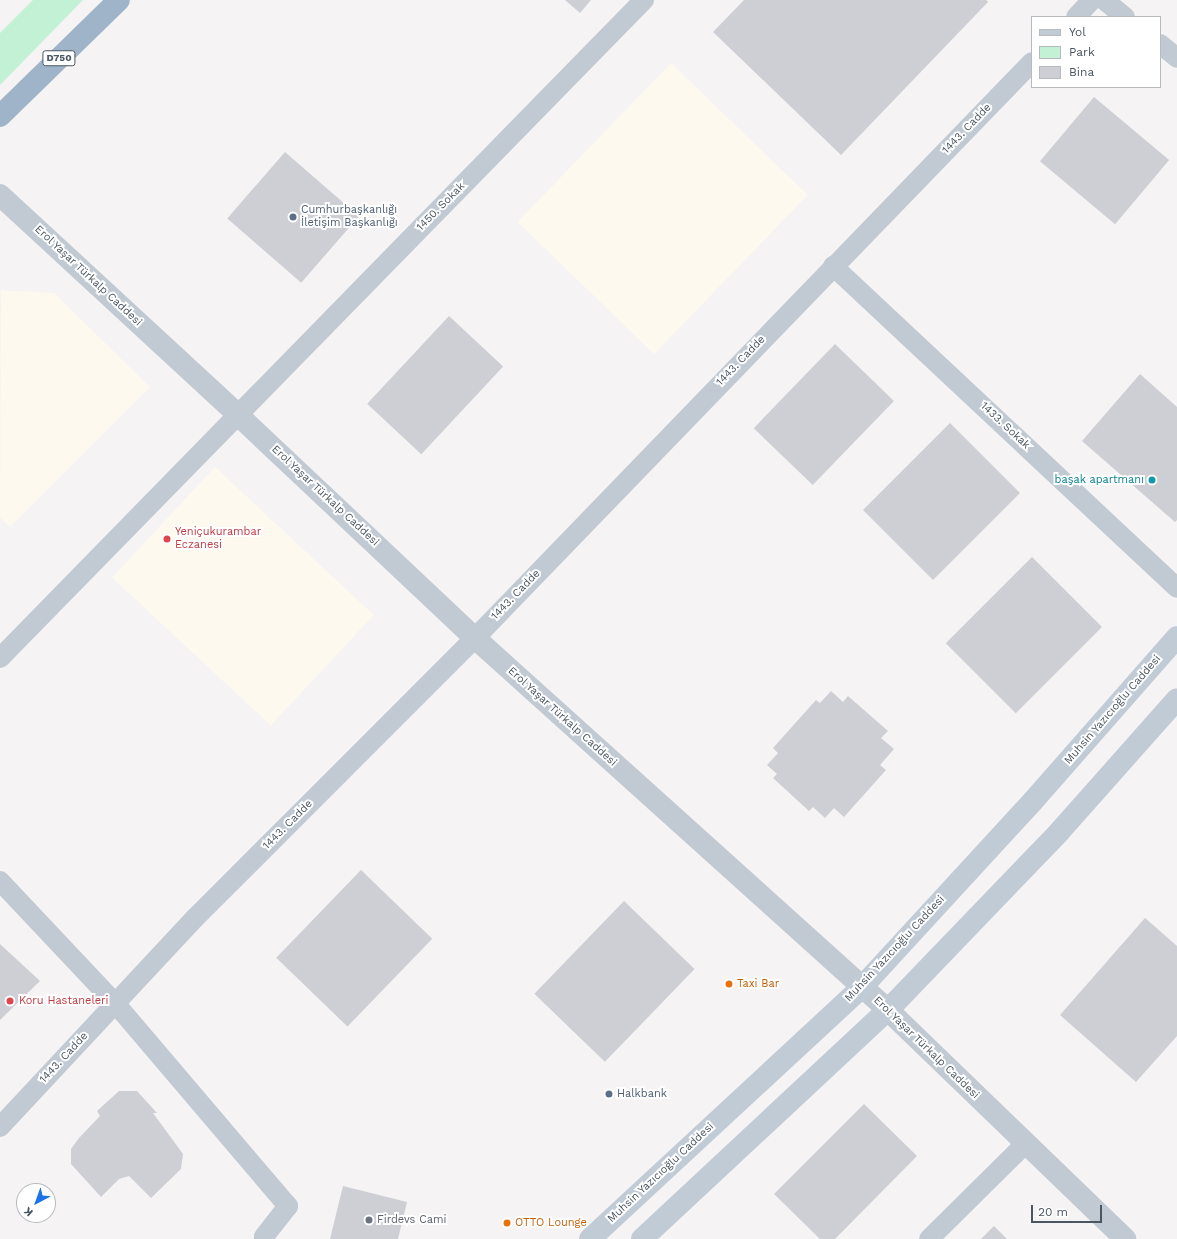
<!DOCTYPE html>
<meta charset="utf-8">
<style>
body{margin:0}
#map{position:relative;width:1177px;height:1239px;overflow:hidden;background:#f5f3f3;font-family:"Work Sans",sans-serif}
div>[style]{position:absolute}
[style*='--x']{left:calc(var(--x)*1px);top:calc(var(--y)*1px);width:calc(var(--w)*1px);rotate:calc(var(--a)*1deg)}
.commercial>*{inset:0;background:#fdf9ef;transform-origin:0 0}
.green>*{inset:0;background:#c3f1d5}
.building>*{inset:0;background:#cdcfd5;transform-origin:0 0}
.minor>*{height:20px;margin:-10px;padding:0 10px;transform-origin:10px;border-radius:10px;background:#c1cad2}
.tertiary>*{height:22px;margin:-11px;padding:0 11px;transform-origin:11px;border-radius:11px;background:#c1cad2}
.secondary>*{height:22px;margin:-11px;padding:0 11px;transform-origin:11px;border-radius:11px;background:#c1cbd6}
.trunk>*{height:22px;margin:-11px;padding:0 11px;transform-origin:11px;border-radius:11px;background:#9fb4c9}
.dots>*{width:11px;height:11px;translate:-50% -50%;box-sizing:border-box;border:2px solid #fff;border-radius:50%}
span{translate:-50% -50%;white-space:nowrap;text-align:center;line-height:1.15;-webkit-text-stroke:4px #fff;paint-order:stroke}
.shield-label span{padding:1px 3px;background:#fff;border:1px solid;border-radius:3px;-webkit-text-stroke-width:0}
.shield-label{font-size:10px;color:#4a5661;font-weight:700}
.street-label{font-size:11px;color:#4a5661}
.service-label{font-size:11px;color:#4e5e75}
.left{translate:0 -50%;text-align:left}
.culture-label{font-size:11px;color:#0d838f}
.right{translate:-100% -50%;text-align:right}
.health-label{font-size:11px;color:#be3a42}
.food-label{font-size:11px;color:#c56008}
.worship-label{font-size:11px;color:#5b616d}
.legend{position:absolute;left:1031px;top:16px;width:130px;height:72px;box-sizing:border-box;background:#fff;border:1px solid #b7bbc0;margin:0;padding:5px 7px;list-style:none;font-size:12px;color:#4a5661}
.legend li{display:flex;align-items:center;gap:8px;height:20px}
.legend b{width:20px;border:1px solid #b7bbc0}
.north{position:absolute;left:16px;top:1183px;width:40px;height:40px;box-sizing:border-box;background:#fff;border:1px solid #b7bbc0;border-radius:50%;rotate:221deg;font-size:11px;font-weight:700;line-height:16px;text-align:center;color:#4a5661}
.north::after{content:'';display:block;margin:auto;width:14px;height:18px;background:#1a73e8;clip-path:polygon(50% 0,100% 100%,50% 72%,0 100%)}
.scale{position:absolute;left:1031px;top:1205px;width:71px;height:18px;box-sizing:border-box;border:2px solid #4a5661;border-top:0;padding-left:5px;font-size:12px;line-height:14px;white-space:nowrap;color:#4a5661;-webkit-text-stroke:3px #fff;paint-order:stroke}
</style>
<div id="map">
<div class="commercial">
<div style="left:671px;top:63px;width:190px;height:221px;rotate:44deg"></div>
<div style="clip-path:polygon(1px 290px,54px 293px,150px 387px,10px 527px,0 518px)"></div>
<div style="left:215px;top:467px;width:217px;height:151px;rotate:43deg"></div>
</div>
<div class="green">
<div style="clip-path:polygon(33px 0,83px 0,0 85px,0 33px)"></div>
</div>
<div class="building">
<div style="clip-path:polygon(565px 0,591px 0,580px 13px)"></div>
<div style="clip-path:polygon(744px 0,986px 0,988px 2px,841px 155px,713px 32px)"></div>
<div style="left:1094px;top:97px;width:98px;height:84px;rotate:40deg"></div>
<div style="left:285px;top:152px;width:98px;height:88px;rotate:41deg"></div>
<div style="left:449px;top:316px;width:74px;height:120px;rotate:43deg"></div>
<div style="left:835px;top:344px;width:82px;height:117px;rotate:44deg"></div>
<div style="clip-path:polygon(1140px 374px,1177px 407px,1177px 520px,1175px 522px,1082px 441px)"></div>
<div style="left:950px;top:423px;width:99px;height:123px;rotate:45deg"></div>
<div style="left:1032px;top:557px;width:99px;height:122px;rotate:45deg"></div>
<div style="clip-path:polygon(831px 691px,843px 702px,848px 696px,888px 731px,881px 738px,894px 749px,880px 765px,886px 770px,844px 817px,834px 808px,825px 818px,813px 807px,809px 811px,773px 778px,777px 774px,767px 765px,778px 753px,773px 748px,816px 700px,820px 703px)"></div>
<div style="left:361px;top:870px;width:99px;height:122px;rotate:44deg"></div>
<div style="left:624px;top:901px;width:98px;height:129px;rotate:44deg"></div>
<div style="clip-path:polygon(1145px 918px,1177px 946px,1177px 1036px,1136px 1082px,1060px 1015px)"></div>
<div style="clip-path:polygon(0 944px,40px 981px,0 1020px)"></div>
<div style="clip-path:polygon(119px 1091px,137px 1091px,157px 1113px,153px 1113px,183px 1154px,181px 1169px,151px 1198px,129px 1176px,119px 1179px,101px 1197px,71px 1164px,71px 1149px,79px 1138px,100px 1116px,97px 1111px)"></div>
<div style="clip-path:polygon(864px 1104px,917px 1156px,835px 1239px,820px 1239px,774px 1194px)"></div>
<div style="clip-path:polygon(343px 1186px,407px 1202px,398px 1239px,330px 1239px)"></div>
<div style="clip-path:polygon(994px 1226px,1007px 1239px,981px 1239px)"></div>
</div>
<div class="minor">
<div style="--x:1104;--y:0;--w:27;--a:39"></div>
<div style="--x:1076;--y:17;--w:23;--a:-47"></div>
<div style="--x:1160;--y:44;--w:22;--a:39"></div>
<div style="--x:833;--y:266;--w:471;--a:43.1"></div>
<div style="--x:0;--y:658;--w:921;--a:-45.62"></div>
<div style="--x:0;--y:881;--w:168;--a:46.7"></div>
<div style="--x:115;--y:1003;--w:267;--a:49.6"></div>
<div style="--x:288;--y:1206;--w:39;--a:128"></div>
<div style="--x:264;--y:1237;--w:2;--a:63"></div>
<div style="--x:0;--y:1127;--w:287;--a:-47"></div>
<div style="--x:196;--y:917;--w:395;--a:-45"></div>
<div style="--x:475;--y:638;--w:801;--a:-45.96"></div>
<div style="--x:929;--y:1239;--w:135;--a:-44.7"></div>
</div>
<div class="tertiary">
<div style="--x:0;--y:195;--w:323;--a:42.7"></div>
<div style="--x:237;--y:414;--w:327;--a:43.3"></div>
<div style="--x:475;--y:638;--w:556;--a:42.01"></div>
<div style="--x:888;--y:1010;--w:330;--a:44"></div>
</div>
<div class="secondary">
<div style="--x:590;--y:1239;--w:371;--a:-42.8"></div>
<div style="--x:862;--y:987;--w:253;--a:-47.4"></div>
<div style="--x:1033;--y:801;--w:218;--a:-48.7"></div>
<div style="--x:642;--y:1239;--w:336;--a:-43"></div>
<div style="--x:888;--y:1010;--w:248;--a:-46.1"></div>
<div style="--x:1060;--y:831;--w:176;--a:-48.4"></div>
</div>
<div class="trunk">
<div style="--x:0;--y:116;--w:166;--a:-44.3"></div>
</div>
<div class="dots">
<div style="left:293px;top:217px;background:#5c6f8a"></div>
<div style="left:1152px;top:480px;background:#0f9aa8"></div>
<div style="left:167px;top:539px;background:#e0444e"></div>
<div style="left:729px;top:984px;background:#e8710a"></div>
<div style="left:10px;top:1001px;background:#e0444e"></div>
<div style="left:609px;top:1094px;background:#5c6f8a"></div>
<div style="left:369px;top:1220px;background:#6b7280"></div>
<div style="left:507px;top:1223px;background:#e8710a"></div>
</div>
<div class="shield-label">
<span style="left:59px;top:58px">D750</span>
</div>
<div class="street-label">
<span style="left:967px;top:129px;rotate:-46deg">1443. Cadde</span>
<span style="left:441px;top:207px;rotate:-45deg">1450. Sokak</span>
<span style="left:88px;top:276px;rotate:43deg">Erol Yaşar Türkalp Caddesi</span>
<span style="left:741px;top:361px;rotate:-46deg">1443. Cadde</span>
<span style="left:1005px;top:426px;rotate:43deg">1433. Sokak</span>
<span style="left:325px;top:496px;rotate:43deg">Erol Yaşar Türkalp Caddesi</span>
<span style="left:516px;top:595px;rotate:-46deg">1443. Cadde</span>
<span style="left:1113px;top:710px;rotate:-49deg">Muhsin Yazıcıoğlu Caddesi</span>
<span style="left:562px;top:717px;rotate:42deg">Erol Yaşar Türkalp Caddesi</span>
<span style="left:288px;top:825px;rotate:-45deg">1443. Cadde</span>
<span style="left:895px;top:949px;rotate:-47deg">Muhsin Yazıcıoğlu Caddesi</span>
<span style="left:926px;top:1048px;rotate:44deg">Erol Yaşar Türkalp Caddesi</span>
<span style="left:64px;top:1058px;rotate:-47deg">1443. Cadde</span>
<span style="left:661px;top:1173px;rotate:-43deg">Muhsin Yazıcıoğlu Caddesi</span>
</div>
<div class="service-label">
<span class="left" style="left:301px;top:217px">Cumhurbaşkanlığı<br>İletişim Başkanlığı</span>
<span class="left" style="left:617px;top:1094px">Halkbank</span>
</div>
<div class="culture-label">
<span class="right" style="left:1144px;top:480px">başak apartmanı</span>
</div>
<div class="health-label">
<span class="left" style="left:175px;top:539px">Yeniçukurambar<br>Eczanesi</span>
<span class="left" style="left:19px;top:1001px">Koru Hastaneleri</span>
</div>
<div class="food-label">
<span class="left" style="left:737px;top:984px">Taxi Bar</span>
<span class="left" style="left:515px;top:1223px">OTTO Lounge</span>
</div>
<div class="worship-label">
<span class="left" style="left:377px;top:1220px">Firdevs Cami</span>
</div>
<ul class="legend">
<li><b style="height:5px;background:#c1cbd6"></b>Yol</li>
<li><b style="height:11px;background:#c3f1d5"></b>Park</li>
<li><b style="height:11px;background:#cdcfd5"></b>Bina</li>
</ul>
<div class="north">K</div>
<div class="scale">20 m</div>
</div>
